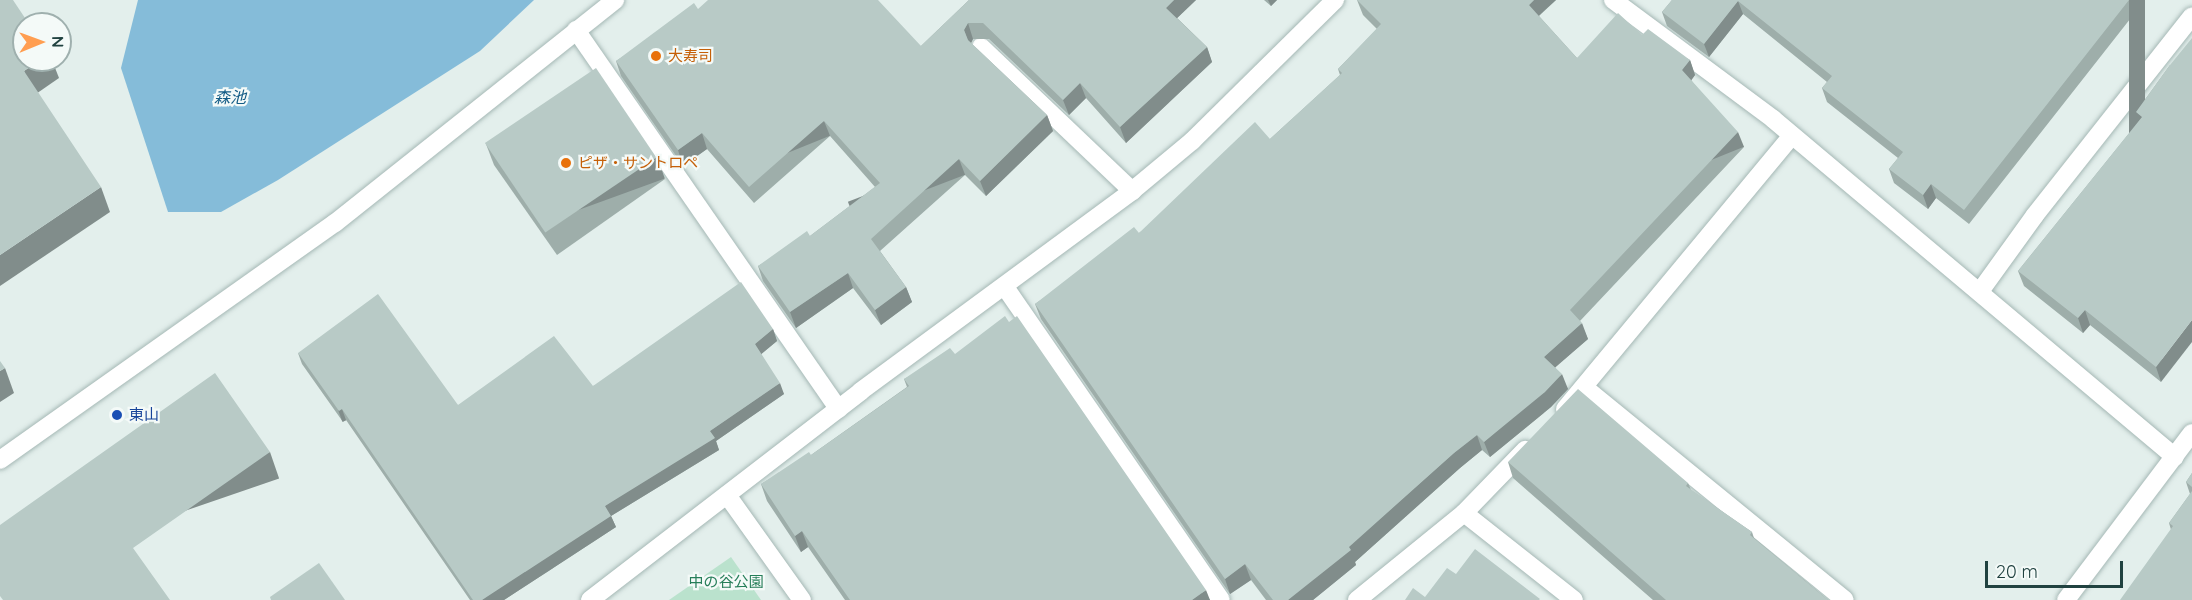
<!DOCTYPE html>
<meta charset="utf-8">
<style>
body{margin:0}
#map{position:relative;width:2192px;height:600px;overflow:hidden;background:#e3efec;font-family:Quicksand,"Noto Sans JP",sans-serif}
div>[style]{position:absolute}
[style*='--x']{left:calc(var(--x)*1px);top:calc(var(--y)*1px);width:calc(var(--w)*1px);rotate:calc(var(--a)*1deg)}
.green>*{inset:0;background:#bae2cd}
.water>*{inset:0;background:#85bcd9}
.roads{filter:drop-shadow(0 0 2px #a5b8b5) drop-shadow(0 0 2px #a5b8b5)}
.minor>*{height:18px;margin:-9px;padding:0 9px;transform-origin:9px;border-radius:9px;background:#fff}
.tertiary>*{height:18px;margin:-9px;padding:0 9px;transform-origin:9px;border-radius:9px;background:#fff}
.wall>*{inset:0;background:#9eaeaa}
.shaded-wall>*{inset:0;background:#818d8b;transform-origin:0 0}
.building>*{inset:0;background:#b8cac6;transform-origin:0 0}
.dots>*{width:16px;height:16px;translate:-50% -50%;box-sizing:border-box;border:3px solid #f4faf8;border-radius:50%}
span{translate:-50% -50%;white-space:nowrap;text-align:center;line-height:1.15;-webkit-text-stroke:4.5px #f4faf8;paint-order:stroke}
.food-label{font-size:15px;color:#c56008}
.left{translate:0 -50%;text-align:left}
.transit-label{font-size:15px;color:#164399}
.park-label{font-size:15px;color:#267e59}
.water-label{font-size:16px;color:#135c86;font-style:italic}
.north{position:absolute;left:12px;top:12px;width:60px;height:60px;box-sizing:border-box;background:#f4faf8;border:2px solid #9fb0ae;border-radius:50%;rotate:89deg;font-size:16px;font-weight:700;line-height:24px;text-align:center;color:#204240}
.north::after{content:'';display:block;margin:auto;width:21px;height:27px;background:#ff9e51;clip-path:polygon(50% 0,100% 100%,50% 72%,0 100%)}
.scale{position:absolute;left:1985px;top:561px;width:138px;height:27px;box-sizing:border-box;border:3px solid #204240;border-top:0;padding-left:8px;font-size:18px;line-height:21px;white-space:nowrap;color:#204240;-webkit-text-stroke:4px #f4faf8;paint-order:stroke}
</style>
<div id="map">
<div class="green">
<div style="clip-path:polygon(731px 557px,761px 600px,669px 600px)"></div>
</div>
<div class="water">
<div style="clip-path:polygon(138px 0,534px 0,480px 51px,278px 180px,221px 212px,168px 212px,121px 68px)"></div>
</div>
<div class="roads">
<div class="minor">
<div style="--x:1613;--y:0;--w:199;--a:36.6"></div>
<div style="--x:1773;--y:119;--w:525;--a:40.06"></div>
<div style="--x:576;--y:30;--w:461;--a:55.3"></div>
<div style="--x:981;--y:47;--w:209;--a:43.6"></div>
<div style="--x:1005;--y:287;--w:380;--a:55.4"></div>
<div style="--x:1981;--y:290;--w:92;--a:-54.2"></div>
<div style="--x:2035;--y:215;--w:253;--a:-51.7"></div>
<div style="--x:1585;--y:388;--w:335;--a:39.2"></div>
<div style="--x:1565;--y:409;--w:355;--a:-50.3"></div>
<div style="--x:727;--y:495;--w:129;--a:54.5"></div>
<div style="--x:1464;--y:513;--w:140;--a:38.3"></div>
<div style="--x:590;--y:600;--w:342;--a:-37.6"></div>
<div style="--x:861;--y:391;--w:337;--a:-36.4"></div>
<div style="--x:1132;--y:191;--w:78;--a:-39.8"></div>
<div style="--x:1192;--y:141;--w:201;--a:-44.6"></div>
<div style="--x:1357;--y:600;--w:138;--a:-39.1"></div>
<div style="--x:1464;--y:513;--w:88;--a:-45.9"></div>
<div style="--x:2066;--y:600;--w:209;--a:-53"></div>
</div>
<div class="tertiary">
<div style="--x:0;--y:460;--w:410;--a:-35.3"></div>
<div style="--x:335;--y:223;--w:358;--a:-38.5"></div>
</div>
</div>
<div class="wall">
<div style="clip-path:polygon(969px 0,1196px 0,1177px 18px,1207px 47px,1212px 62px,1126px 143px,1086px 98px,1069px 115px,989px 39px,973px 39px,971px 43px,1047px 115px,1053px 131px,986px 196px,965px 175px,880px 251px,906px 287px,912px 302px,881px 325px,853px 288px,796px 328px,763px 281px,758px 266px,810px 236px,875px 187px,830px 136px,754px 203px,707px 149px,683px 166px,621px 76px,616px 61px,698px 9px,921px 46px)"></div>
<div style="clip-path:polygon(1264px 0,1277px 0,1271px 6px)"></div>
<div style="clip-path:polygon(1357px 0,1556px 0,1539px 16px,1577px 58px,1642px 35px,1690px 60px,1695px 75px,1691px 80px,1744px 147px,1580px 321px,1588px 339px,1555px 367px,1568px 389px,1551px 407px,1490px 457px,1482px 450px,1460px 468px,1355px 562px,1356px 565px,1313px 600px,1266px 600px,1251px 580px,1230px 594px,1041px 319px,1035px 304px,1139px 233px,1270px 139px,1340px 75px,1338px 69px,1377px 29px,1363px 15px)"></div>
<div style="clip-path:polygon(1672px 0,2145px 0,1969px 224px,1936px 198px,1928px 209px,1894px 183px,1889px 169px,1898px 158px,1827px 102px,1822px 88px,1827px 82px,1743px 14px,1709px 57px,1667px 26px,1662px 12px)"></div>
<div style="clip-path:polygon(2170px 65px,2161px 382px,2090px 325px,2083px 333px,2024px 286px,2018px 271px,2139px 121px,2136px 112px)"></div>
<div style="clip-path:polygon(486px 144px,665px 179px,557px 255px,494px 165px)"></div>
<div style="clip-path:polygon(773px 329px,777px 341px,761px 354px,784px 394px,716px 441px,719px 450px,611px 516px,616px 527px,504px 600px,470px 600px,346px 420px,343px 422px,302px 364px,298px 353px,458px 405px,593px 386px)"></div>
<div style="clip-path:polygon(955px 354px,1210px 600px,845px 600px,808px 547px,801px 552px,767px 501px,761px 484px,811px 455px,907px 387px,904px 379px)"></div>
<div style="clip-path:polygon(1508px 462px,1688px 483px,1691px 490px,1752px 532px,1754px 538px,1828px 600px,1653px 600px,1513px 478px)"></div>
<div style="clip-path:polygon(2192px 473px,2192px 600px,2169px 523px,2190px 494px,2186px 482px)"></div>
</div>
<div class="shaded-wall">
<div style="clip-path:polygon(1174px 0,1196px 0,1172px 23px,1166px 8px)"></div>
<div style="clip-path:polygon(1268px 0,1277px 0,1271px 6px)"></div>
<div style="clip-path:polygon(1534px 0,1556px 0,1534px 20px,1529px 5px)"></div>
<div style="left:2129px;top:0;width:16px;height:267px"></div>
<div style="clip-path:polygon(1738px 1px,1743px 14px,1709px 57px,1704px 44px)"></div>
<div style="clip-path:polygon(968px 23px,973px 39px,970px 45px,973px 55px,964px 30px)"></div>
<div style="clip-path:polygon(1207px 47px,1212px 62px,1126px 143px,1120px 127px)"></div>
<div style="clip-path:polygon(40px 60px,52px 60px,59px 78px,33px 96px,24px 71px)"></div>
<div style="clip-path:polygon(1690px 60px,1695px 75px,1688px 85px,1682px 70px)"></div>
<div style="clip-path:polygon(1080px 83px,1086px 98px,1069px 115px,1063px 100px)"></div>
<div style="clip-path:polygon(1047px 115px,1053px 131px,986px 196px,980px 181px)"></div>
<div style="left:824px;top:121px;width:16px;height:100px;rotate:68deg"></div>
<div style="left:1738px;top:132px;width:16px;height:245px;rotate:68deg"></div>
<div style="clip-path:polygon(702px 133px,707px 149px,683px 166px,678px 150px)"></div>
<div style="left:657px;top:157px;width:23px;height:133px;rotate:70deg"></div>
<div style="left:959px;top:159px;width:17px;height:119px;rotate:69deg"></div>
<div style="clip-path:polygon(1931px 184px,1936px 198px,1928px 209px,1923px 195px)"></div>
<div style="clip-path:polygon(101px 187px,110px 212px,0 286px,0 255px)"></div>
<div style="clip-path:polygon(848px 273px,853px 288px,796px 328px,790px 312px)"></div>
<div style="clip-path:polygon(906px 287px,912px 302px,881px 325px,875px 310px)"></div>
<div style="clip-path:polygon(2085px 310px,2090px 325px,2083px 333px,2078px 318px)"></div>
<div style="clip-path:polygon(2192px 320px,2192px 342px,2161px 382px,2156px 367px)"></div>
<div style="clip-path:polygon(1582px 323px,1588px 339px,1550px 372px,1544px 357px)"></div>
<div style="clip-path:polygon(773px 329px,777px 341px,759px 356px,755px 344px)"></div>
<div style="clip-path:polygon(5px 368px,14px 393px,0 402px,0 371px)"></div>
<div style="clip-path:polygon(1562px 374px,1568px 389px,1551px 407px,1490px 457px,1484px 442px)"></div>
<div style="clip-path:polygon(780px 383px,784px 394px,716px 441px,719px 450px,611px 516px,616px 527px,504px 600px,482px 600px,605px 506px,710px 431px)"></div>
<div style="left:342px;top:409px;width:12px;height:4px;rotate:70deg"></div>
<div style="clip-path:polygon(1477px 435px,1482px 450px,1460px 468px,1355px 562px,1356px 565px,1313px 600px,1288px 600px,1454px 453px)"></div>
<div style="left:270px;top:452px;width:28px;height:167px;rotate:71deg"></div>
<div style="clip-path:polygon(802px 531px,808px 547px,801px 552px,795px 536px)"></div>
<div style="clip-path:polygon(1245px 564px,1251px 580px,1230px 594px,1225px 579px)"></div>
<div style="clip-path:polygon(1206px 590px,1210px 600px,1192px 600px)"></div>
</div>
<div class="building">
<div style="clip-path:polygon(0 0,13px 0,29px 24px,24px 24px,24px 60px,40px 60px,24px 71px,101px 187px,0 255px)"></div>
<div style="clip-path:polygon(708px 0,878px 0,921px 46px,969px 0,1174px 0,1166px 8px,1207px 47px,1120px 127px,1080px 83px,1063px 100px,983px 23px,968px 23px,964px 30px,968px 40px,1047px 115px,980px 181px,959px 159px,871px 239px,906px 287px,875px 310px,848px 273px,790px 312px,758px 266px,807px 231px,810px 236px,880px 183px,824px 121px,749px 187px,702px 133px,678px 150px,616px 61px,694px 3px,698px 9px)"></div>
<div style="clip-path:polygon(1357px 0,1534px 0,1529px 5px,1577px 58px,1618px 13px,1642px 35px,1648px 29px,1690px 60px,1682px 70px,1738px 132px,1570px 310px,1582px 323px,1544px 357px,1562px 374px,1545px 392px,1484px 442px,1477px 435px,1454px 453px,1349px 547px,1351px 550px,1288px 600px,1273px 600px,1245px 564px,1225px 579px,1035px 304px,1134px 227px,1139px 233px,1255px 122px,1270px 139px,1342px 73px,1338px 69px,1381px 24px)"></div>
<div style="clip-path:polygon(1672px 0,2129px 0,1964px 210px,1931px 184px,1923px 195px,1889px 169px,1903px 152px,1822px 88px,1832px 76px,1738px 1px,1704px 44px,1662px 12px)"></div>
<div style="clip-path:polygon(2192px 38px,2192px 320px,2156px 367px,2085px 310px,2078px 318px,2018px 271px,2142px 117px,2136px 112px,2170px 65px)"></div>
<div style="left:596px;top:68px;width:108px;height:134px;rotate:56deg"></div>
<div style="clip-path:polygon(741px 282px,773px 329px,755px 344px,780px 383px,710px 431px,715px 438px,605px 506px,611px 516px,482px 600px,473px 600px,342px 409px,339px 411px,298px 353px,378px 294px,458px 405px,554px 336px,593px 386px)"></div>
<div style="clip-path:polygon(1005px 316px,1009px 322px,1017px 316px,1206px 590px,1192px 600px,850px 600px,802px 531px,795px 536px,761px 484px,809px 452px,811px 455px,909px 386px,904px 379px,950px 348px,955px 354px)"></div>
<div style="clip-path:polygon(0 361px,5px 368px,0 371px)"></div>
<div style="clip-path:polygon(215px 373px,270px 452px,133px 548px,170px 600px,3px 600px,0 596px,0 525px)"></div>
<div style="clip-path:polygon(1578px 389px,1688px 483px,1686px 486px,1752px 532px,1750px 535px,1828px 600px,1666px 600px,1508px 462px)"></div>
<div style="clip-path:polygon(2192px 473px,2192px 487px,2186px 482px)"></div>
<div style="clip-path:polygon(2192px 491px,2192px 600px,2120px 600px,2173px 526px,2169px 523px)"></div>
<div style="clip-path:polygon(1475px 549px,1540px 599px,1539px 600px,1405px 600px,1413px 588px,1425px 597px,1447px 568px,1456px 574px)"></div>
<div style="clip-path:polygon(319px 563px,345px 600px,271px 600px,270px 597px)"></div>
</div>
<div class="dots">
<div style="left:656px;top:56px;background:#e8710a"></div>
<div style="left:566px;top:163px;background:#e8710a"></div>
<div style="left:117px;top:415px;background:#1a4fb4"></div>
</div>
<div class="food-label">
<span class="left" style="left:668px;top:56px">大寿司</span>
<span class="left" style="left:578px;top:163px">ピザ・サントロペ</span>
</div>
<div class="transit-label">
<span class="left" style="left:129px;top:415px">東山</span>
</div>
<div class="park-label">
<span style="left:726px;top:582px">中の谷公園</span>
</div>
<div class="water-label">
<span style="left:230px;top:97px">森池</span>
</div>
<div class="north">N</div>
<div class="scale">20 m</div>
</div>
